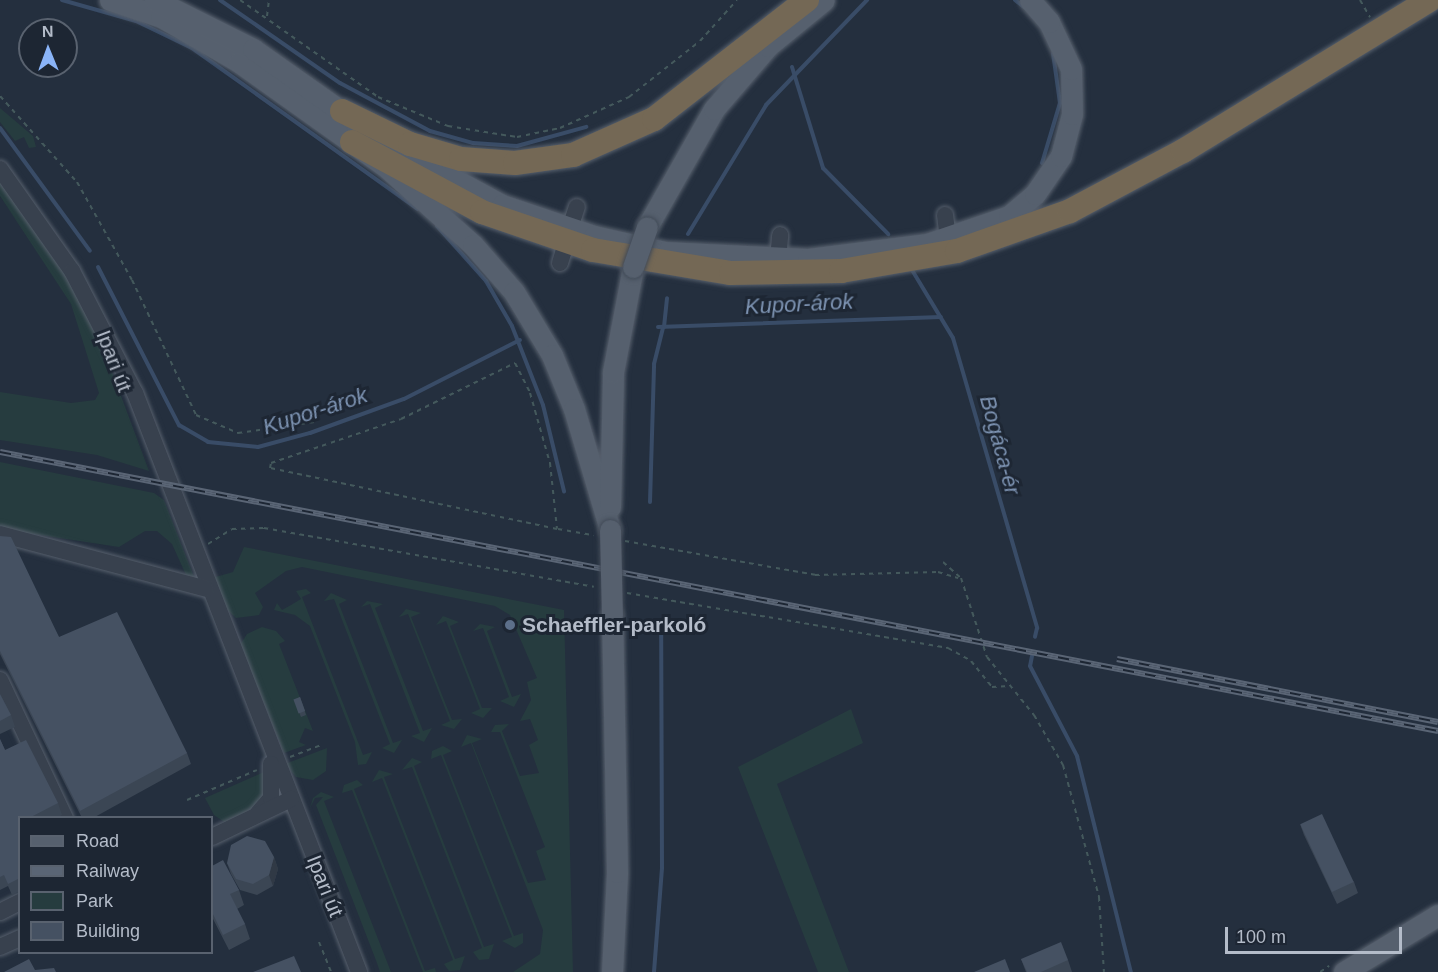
<!DOCTYPE html>
<meta charset="utf-8">
<style>
body{margin:0}
#map{position:relative;width:1438px;height:972px;overflow:hidden;background:#242f3e;font-family:Helvetica,sans-serif}
div>[style]{position:absolute}
[style*='--x']{left:calc(var(--x)*1px);top:calc(var(--y)*1px);width:calc(var(--w)*1px);rotate:calc(var(--a)*1deg)}
.green>*{inset:0;background:#263c3f}
.stream>*{height:4px;margin:-2px;padding:0 2px;transform-origin:2px;border-radius:2px;background:#394c67}
.path>*{height:2px;margin-top:-1px;transform-origin:0;background:repeating-linear-gradient(90deg,#44595c 0 4.5px,transparent 0 9px)}
.roads{filter:drop-shadow(0 0 2px #565f6c) drop-shadow(0 0 2px #565f6c)}
.minor>*{height:16px;margin:-8px;padding:0 8px;transform-origin:8px;border-radius:8px;background:#38414e}
.major>*{height:21px;margin:-10.5px;padding:0 10.5px;transform-origin:10.5px;border-radius:10.5px;background:#56606e}
.highway>*{height:24px;margin:-12px;padding:0 12px;transform-origin:12px;border-radius:12px;background:#746855}
.rail>*{height:6px;margin-top:-3px;transform-origin:0;background:repeating-linear-gradient(90deg,#1d2633 0 11px,#5a6575 0 22px);box-sizing:border-box;border-block:2px solid #5a6575}
.bridges{filter:drop-shadow(0 0 2px #414a57) drop-shadow(0 0 2px #414a57)}
.major-bridge>*{height:21px;margin:-10.5px;padding:0 10.5px;transform-origin:10.5px;border-radius:10.5px;background:#56606e}
.wall>*{inset:0;background:#3b4654}
.shaded-wall>*{inset:0;background:#303945}
.building>*{inset:0;background:#455162;transform-origin:0 0}
.dots>*{width:16px;height:16px;translate:-50% -50%;box-sizing:border-box;border:3px solid #1d2633;border-radius:50%}
span{translate:-50% -50%;white-space:nowrap;text-align:center;line-height:1.15;-webkit-text-stroke:6px #1d2633;paint-order:stroke}
.street-label{font-size:21px;color:#b4bcc9}
.poi-label{font-size:21px;color:#b4bcc9;font-weight:700}
.left{translate:0 -50%;text-align:left}
.water-label{font-size:22px;color:#7c92b1;font-style:italic}
.legend{position:absolute;left:18px;top:816px;width:195px;height:138px;box-sizing:border-box;background:#1d2633;border:2px solid #59626f;margin:0;padding:8px 10px;list-style:none;font-size:18px;color:#b4bcc9}
.legend li{display:flex;align-items:center;gap:12px;height:30px}
.legend b{width:30px;border:2px solid #59626f}
.north{position:absolute;left:18px;top:18px;width:60px;height:60px;box-sizing:border-box;background:#1d2633;border:2px solid #59626f;border-radius:50%;rotate:359deg;font-size:16px;font-weight:700;line-height:24px;text-align:center;color:#b4bcc9}
.north::after{content:'';display:block;margin:auto;width:21px;height:27px;background:#8ab4f8;clip-path:polygon(50% 0,100% 100%,50% 72%,0 100%)}
.scale{position:absolute;left:1225px;top:927px;width:177px;height:27px;box-sizing:border-box;border:3px solid #b4bcc9;border-top:0;padding-left:8px;font-size:18px;line-height:21px;white-space:nowrap;color:#b4bcc9;-webkit-text-stroke:4px #1d2633;paint-order:stroke}
</style>
<div id="map">
<div class="green">
<div style="clip-path:polygon(0 108px,33px 136px,36px 147px,29px 148px,24px 137px,15px 141px,0 122px)"></div>
<div style="clip-path:polygon(0 182px,58px 260px,99px 337px,149px 471px,97px 455px,0 440px,0 392px,71px 403px,95px 400px,99px 393px,71px 304px,0 196px)"></div>
<div style="clip-path:polygon(0 462px,154px 493px,164px 500px,194px 577px,186px 575px,172px 544px,157px 531px,145px 531px,119px 547px,0 529px)"></div>
<div style="clip-path:polygon(244px 547px,564px 610px,573px 972px,513px 972px,540px 954px,543px 930px,471px 743px,461px 747px,467px 735px,482px 739px,472px 743px,528px 883px,546px 880px,536px 851px,545px 847px,500px 732px,491px 732px,495px 725px,509px 724px,502px 731px,520px 776px,539px 773px,529px 745px,538px 740px,530px 719px,520px 721px,531px 700px,527px 682px,537px 678px,510px 615px,495px 606px,302px 567px,286px 571px,255px 593px,263px 607px,259px 615px,236px 618px,223px 606px,212px 578px,233px 572px)"></div>
<div style="clip-path:polygon(306px 589px,311px 593px,302px 597px,363px 755px,372px 752px,366px 764px,358px 765px,355px 742px,310px 626px,295px 615px,274px 610px,277px 603px,282px 610px,291px 605px,301px 599px,296px 591px)"></div>
<div style="clip-path:polygon(331px 593px,347px 600px,339px 604px,393px 743px,402px 740px,394px 753px,382px 748px,390px 744px,334px 599px,324px 601px)"></div>
<div style="clip-path:polygon(367px 601px,383px 604px,375px 608px,423px 731px,432px 728px,424px 742px,411px 736px,420px 733px,370px 604px,361px 607px)"></div>
<div style="clip-path:polygon(406px 609px,421px 613px,411px 617px,452px 720px,462px 719px,454px 729px,441px 725px,450px 721px,408px 614px,399px 617px)"></div>
<div style="clip-path:polygon(443px 616px,459px 622px,450px 626px,482px 708px,492px 708px,483px 718px,471px 713px,480px 709px,446px 621px,436px 625px)"></div>
<div style="clip-path:polygon(480px 624px,495px 627px,487px 631px,512px 697px,521px 694px,514px 707px,500px 701px,509px 697px,483px 628px,473px 631px)"></div>
<div style="clip-path:polygon(262px 627px,276px 631px,285px 641px,279px 644px,313px 731px,305px 728px,299px 742px,306px 745px,284px 753px,240px 645px,247px 634px)"></div>
<div style="clip-path:polygon(851px 709px,863px 743px,777px 784px,849px 972px,818px 972px,738px 767px)"></div>
<div style="clip-path:polygon(443px 746px,452px 751px,443px 755px,514px 936px,523px 933px,523px 943px,515px 948px,502px 941px,512px 937px,441px 755px,431px 759px,432px 751px)"></div>
<div style="clip-path:polygon(327px 748px,326px 771px,313px 780px,296px 777px,285px 764px)"></div>
<div style="clip-path:polygon(412px 758px,422px 762px,414px 766px,484px 947px,494px 944px,489px 959px,479px 960px,473px 952px,482px 948px,412px 767px,402px 770px)"></div>
<div style="clip-path:polygon(379px 770px,393px 774px,384px 777px,455px 959px,465px 956px,460px 970px,449px 971px,444px 964px,453px 960px,382px 778px,372px 782px)"></div>
<div style="clip-path:polygon(264px 772px,267px 795px,256px 806px,226px 823px,214px 815px,205px 798px)"></div>
<div style="clip-path:polygon(357px 780px,363px 785px,354px 789px,425px 971px,435px 968px,436px 972px,423px 972px,352px 790px,342px 793px,344px 785px)"></div>
<div style="clip-path:polygon(321px 792px,334px 797px,324px 801px,391px 972px,380px 972px,377px 963px,316px 805px,323px 797px,315px 798px,310px 808px,313px 798px)"></div>
</div>
<div class="stream">
<div style="--x:62;--y:0;--w:77;--a:15.8"></div>
<div style="--x:136;--y:21;--w:62;--a:25.7"></div>
<div style="--x:192;--y:48;--w:277;--a:35.5"></div>
<div style="--x:220;--y:0;--w:146;--a:34.7"></div>
<div style="--x:340;--y:83;--w:102;--a:28.1"></div>
<div style="--x:430;--y:131;--w:45;--a:15.6"></div>
<div style="--x:473;--y:143;--w:44;--a:3.9"></div>
<div style="--x:517;--y:146;--w:72;--a:-15.4"></div>
<div style="--x:1015;--y:0;--w:11;--a:38"></div>
<div style="--x:792;--y:67;--w:106;--a:72.9"></div>
<div style="--x:823;--y:168;--w:93;--a:45.4"></div>
<div style="--x:0;--y:128;--w:152;--a:53.8"></div>
<div style="--x:1042;--y:163;--w:63;--a:-73.3"></div>
<div style="--x:1060;--y:103;--w:50;--a:-98"></div>
<div style="--x:437;--y:226;--w:74;--a:48.3"></div>
<div style="--x:486;--y:281;--w:52;--a:60"></div>
<div style="--x:512;--y:326;--w:85;--a:68.6"></div>
<div style="--x:543;--y:405;--w:89;--a:76.3"></div>
<div style="--x:688;--y:234;--w:151;--a:-58.8"></div>
<div style="--x:766;--y:105;--w:146;--a:-46.1"></div>
<div style="--x:98;--y:267;--w:178;--a:62.9"></div>
<div style="--x:179;--y:425;--w:34;--a:30"></div>
<div style="--x:208;--y:442;--w:50;--a:5.7"></div>
<div style="--x:258;--y:447;--w:54;--a:-15.1"></div>
<div style="--x:310;--y:433;--w:100;--a:-19.9"></div>
<div style="--x:404;--y:399;--w:130;--a:-27"></div>
<div style="--x:912;--y:270;--w:79;--a:58.9"></div>
<div style="--x:953;--y:338;--w:302;--a:73.8"></div>
<div style="--x:1037;--y:628;--w:9;--a:103"></div>
<div style="--x:658;--y:327;--w:283;--a:-2"></div>
<div style="--x:664;--y:327;--w:29;--a:-84"></div>
<div style="--x:650;--y:502;--w:138;--a:-88.3"></div>
<div style="--x:654;--y:364;--w:37;--a:-76"></div>
<div style="--x:1032;--y:656;--w:10;--a:101"></div>
<div style="--x:1030;--y:666;--w:102;--a:62.4"></div>
<div style="--x:1077;--y:756;--w:223;--a:76"></div>
<div style="--x:654;--y:972;--w:104;--a:-85.6"></div>
<div style="--x:662;--y:868;--w:246;--a:-90.2"></div>
</div>
<div class="path">
<div style="--x:240;--y:0;--w:169;--a:35.1"></div>
<div style="--x:378;--y:97;--w:76;--a:22.5"></div>
<div style="--x:448;--y:126;--w:70;--a:9.1"></div>
<div style="--x:517;--y:137;--w:44;--a:-11.8"></div>
<div style="--x:560;--y:128;--w:76;--a:-24.2"></div>
<div style="--x:629;--y:97;--w:90;--a:-38.3"></div>
<div style="--x:700;--y:41;--w:55;--a:-47.9"></div>
<div style="--x:1360;--y:0;--w:20;--a:60"></div>
<div style="--x:267;--y:16;--w:16;--a:-83"></div>
<div style="--x:0;--y:96;--w:115;--a:48.2"></div>
<div style="--x:77;--y:182;--w:112;--a:60.7"></div>
<div style="--x:132;--y:280;--w:149;--a:64.6"></div>
<div style="--x:196;--y:415;--w:46;--a:23.2"></div>
<div style="--x:238;--y:433;--w:77;--a:-8.2"></div>
<div style="--x:515;--y:363;--w:34;--a:63"></div>
<div style="--x:530;--y:393;--w:73;--a:74.1"></div>
<div style="--x:550;--y:463;--w:66;--a:83.9"></div>
<div style="--x:557;--y:529;--w:293;--a:-168"></div>
<div style="--x:270;--y:468;--w:5;--a:-79"></div>
<div style="--x:271;--y:463;--w:137;--a:-18.7"></div>
<div style="--x:401;--y:419;--w:127;--a:-26.2"></div>
<div style="--x:558;--y:529;--w:36;--a:10"></div>
<div style="--x:625;--y:541;--w:193;--a:10.1"></div>
<div style="--x:815;--y:575;--w:123;--a:-1.4"></div>
<div style="--x:938;--y:572;--w:21;--a:17"></div>
<div style="--x:208;--y:544;--w:28;--a:-32"></div>
<div style="--x:232;--y:529;--w:32;--a:-2"></div>
<div style="--x:264;--y:528;--w:335;--a:10.1"></div>
<div style="--x:943;--y:562;--w:24;--a:42"></div>
<div style="--x:961;--y:578;--w:83;--a:71.8"></div>
<div style="--x:987;--y:657;--w:75;--a:51"></div>
<div style="--x:1034;--y:715;--w:58;--a:59.9"></div>
<div style="--x:1063;--y:765;--w:137;--a:74.7"></div>
<div style="--x:1099;--y:897;--w:75;--a:86.2"></div>
<div style="--x:627;--y:593;--w:326;--a:9.7"></div>
<div style="--x:948;--y:648;--w:26;--a:29"></div>
<div style="--x:971;--y:661;--w:33;--a:51"></div>
<div style="--x:992;--y:687;--w:17;--a:-3"></div>
<div style="--x:290;--y:757;--w:33;--a:-21"></div>
<div style="--x:187;--y:800;--w:76;--a:-23.2"></div>
<div style="--x:319;--y:942;--w:32;--a:68"></div>
<div style="--x:1320;--y:972;--w:11;--a:-34"></div>
</div>
<div class="roads">
<div class="minor">
<div style="--x:0;--y:169;--w:125;--a:54.8"></div>
<div style="--x:72;--y:271;--w:137;--a:62.7"></div>
<div style="--x:135;--y:393;--w:621;--a:68.85"></div>
<div style="--x:945;--y:215;--w:23;--a:83"></div>
<div style="--x:570;--y:228;--w:22;--a:-72"></div>
<div style="--x:778;--y:260;--w:25;--a:-85"></div>
<div style="--x:560;--y:263;--w:21;--a:-73"></div>
<div style="--x:0;--y:534;--w:213;--a:14.9"></div>
<div style="--x:0;--y:680;--w:153;--a:64.8"></div>
<div style="--x:258;--y:813;--w:20;--a:-49"></div>
<div style="--x:271;--y:798;--w:34;--a:-90"></div>
<div style="--x:212;--y:837;--w:88;--a:-25.7"></div>
<div style="--x:0;--y:912;--w:22;--a:-27"></div>
<div style="--x:0;--y:947;--w:22;--a:-24"></div>
</div>
<div class="major">
<div style="--x:110;--y:0;--w:54;--a:18.4"></div>
<div style="--x:161;--y:17;--w:90;--a:30"></div>
<div style="--x:239;--y:62;--w:181;--a:35.5"></div>
<div style="--x:386;--y:167;--w:117;--a:41.9"></div>
<div style="--x:473;--y:245;--w:62;--a:48.9"></div>
<div style="--x:514;--y:292;--w:74;--a:58.9"></div>
<div style="--x:552;--y:355;--w:58;--a:67.8"></div>
<div style="--x:574;--y:409;--w:126;--a:73.4"></div>
<div style="--x:155;--y:0;--w:110;--a:26.6"></div>
<div style="--x:253;--y:49;--w:125;--a:35.2"></div>
<div style="--x:386;--y:142;--w:132;--a:28.5"></div>
<div style="--x:502;--y:205;--w:97;--a:18.6"></div>
<div style="--x:594;--y:236;--w:73;--a:12.7"></div>
<div style="--x:665;--y:252;--w:143;--a:2.8"></div>
<div style="--x:808;--y:259;--w:120;--a:-7.2"></div>
<div style="--x:927;--y:244;--w:87;--a:-18.9"></div>
<div style="--x:1009;--y:216;--w:34;--a:-40"></div>
<div style="--x:1035;--y:194;--w:46;--a:-55.6"></div>
<div style="--x:1061;--y:156;--w:43;--a:-75.3"></div>
<div style="--x:1072;--y:114;--w:45;--a:-91.3"></div>
<div style="--x:1071;--y:69;--w:52;--a:-115.1"></div>
<div style="--x:1049;--y:22;--w:29;--a:-131"></div>
<div style="--x:647;--y:227;--w:136;--a:-60.4"></div>
<div style="--x:714;--y:109;--w:83;--a:-49.4"></div>
<div style="--x:768;--y:46;--w:72;--a:-39.4"></div>
<div style="--x:610;--y:507;--w:135;--a:-88.7"></div>
<div style="--x:613;--y:372;--w:107;--a:-79.2"></div>
<div style="--x:612;--y:972;--w:100;--a:-87.1"></div>
<div style="--x:617;--y:872;--w:257;--a:-91.1"></div>
<div style="--x:1344;--y:972;--w:110;--a:-31.2"></div>
</div>
<div class="highway">
<div style="--x:342;--y:111;--w:76;--a:25.9"></div>
<div style="--x:410;--y:144;--w:53;--a:16.4"></div>
<div style="--x:461;--y:159;--w:54;--a:4.2"></div>
<div style="--x:515;--y:163;--w:59;--a:-7.9"></div>
<div style="--x:573;--y:155;--w:89;--a:-24"></div>
<div style="--x:654;--y:119;--w:194;--a:-37.9"></div>
<div style="--x:352;--y:142;--w:148;--a:28.3"></div>
<div style="--x:482;--y:212;--w:117;--a:18.9"></div>
<div style="--x:593;--y:250;--w:140;--a:9.5"></div>
<div style="--x:731;--y:273;--w:110;--a:-1"></div>
<div style="--x:841;--y:271;--w:118;--a:-9.8"></div>
<div style="--x:957;--y:251;--w:120;--a:-19.5"></div>
<div style="--x:1070;--y:211;--w:128;--a:-28"></div>
<div style="--x:1183;--y:151;--w:289;--a:-31.5"></div>
</div>
</div>
<div class="rail">
<div style="--x:0;--y:452;--w:1465;--a:10.98"></div>
<div style="--x:1117;--y:659;--w:327;--a:11.1"></div>
</div>
<div class="bridges">
<div class="major-bridge">
<div style="--x:633;--y:267;--w:42;--a:-70.7"></div>
<div style="--x:610;--y:530;--w:85;--a:88.7"></div>
</div>
</div>
<div class="wall">
<div style="clip-path:polygon(0 536px,59px 637px,187px 753px,191px 764px,93px 818px,82px 818px,0 654px)"></div>
<div style="clip-path:polygon(0 694px,11px 715px,15px 727px,0 734px)"></div>
<div style="clip-path:polygon(300px 697px,306px 715px,301px 717px,294px 700px)"></div>
<div style="clip-path:polygon(0 739px,5px 750px,58px 803px,62px 815px,56px 818px,20px 818px,20px 891px,12px 895px,8px 886px,0 890px)"></div>
<div style="clip-path:polygon(1300px 824px,1354px 882px,1358px 893px,1337px 904px,1304px 835px)"></div>
<div style="clip-path:polygon(274px 857px,278px 869px,273px 886px,257px 895px,240px 890px,231px 874px,227px 863px)"></div>
<div style="clip-path:polygon(212px 866px,239px 890px,244px 905px,237px 909px,245px 924px,250px 939px,229px 950px,212px 917px)"></div>
<div style="clip-path:polygon(1021px 959px,1068px 960px,1072px 972px,1026px 972px)"></div>
</div>
<div class="shaded-wall">
<div style="clip-path:polygon(274px 857px,278px 869px,273px 886px,269px 875px)"></div>
</div>
<div class="building">
<div style="clip-path:polygon(0 536px,11px 537px,59px 637px,117px 612px,187px 753px,80px 811px,0 651px)"></div>
<div style="clip-path:polygon(0 694px,11px 715px,0 721px)"></div>
<div style="left:300px;top:697px;width:15px;height:7px;rotate:70deg"></div>
<div style="clip-path:polygon(0 739px,5px 750px,26px 740px,58px 803px,29px 818px,20px 818px,20px 878px,8px 884px,4px 875px,0 877px)"></div>
<div style="left:1322px;top:814px;width:75px;height:24px;rotate:65deg"></div>
<div style="clip-path:polygon(247px 836px,265px 841px,274px 857px,269px 875px,253px 884px,236px 879px,227px 863px,231px 845px)"></div>
<div style="clip-path:polygon(223px 860px,239px 890px,230px 894px,245px 924px,223px 935px,212px 912px,212px 866px)"></div>
<div style="clip-path:polygon(1061px 942px,1068px 960px,1041px 972px,1027px 972px,1021px 959px)"></div>
<div style="clip-path:polygon(294px 956px,301px 972px,253px 972px)"></div>
<div style="clip-path:polygon(29px 959px,35px 970px,54px 968px,56px 972px,4px 972px)"></div>
<div style="clip-path:polygon(1005px 959px,1010px 972px,974px 972px)"></div>
</div>
<div class="dots">
<div style="left:510px;top:625px;background:#5c6f8a"></div>
</div>
<div class="street-label">
<span style="left:114px;top:361px;rotate:69deg">Ipari út</span>
<span style="left:325px;top:886px;rotate:68deg">Ipari út</span>
</div>
<div class="poi-label">
<span class="left" style="left:522px;top:625px">Schaeffler-parkoló</span>
</div>
<div class="water-label">
<span style="left:799px;top:304px;rotate:-3deg">Kupor-árok</span>
<span style="left:315px;top:411px;rotate:-18deg">Kupor-árok</span>
<span style="left:1000px;top:445px;rotate:75deg">Bogáca-ér</span>
</div>
<ul class="legend">
<li><b style="height:8px;background:#56606e"></b>Road</li>
<li><b style="height:8px;background:#5a6575"></b>Railway</li>
<li><b style="height:16px;background:#263c3f"></b>Park</li>
<li><b style="height:16px;background:#455162"></b>Building</li>
</ul>
<div class="north">N</div>
<div class="scale">100 m</div>
</div>
